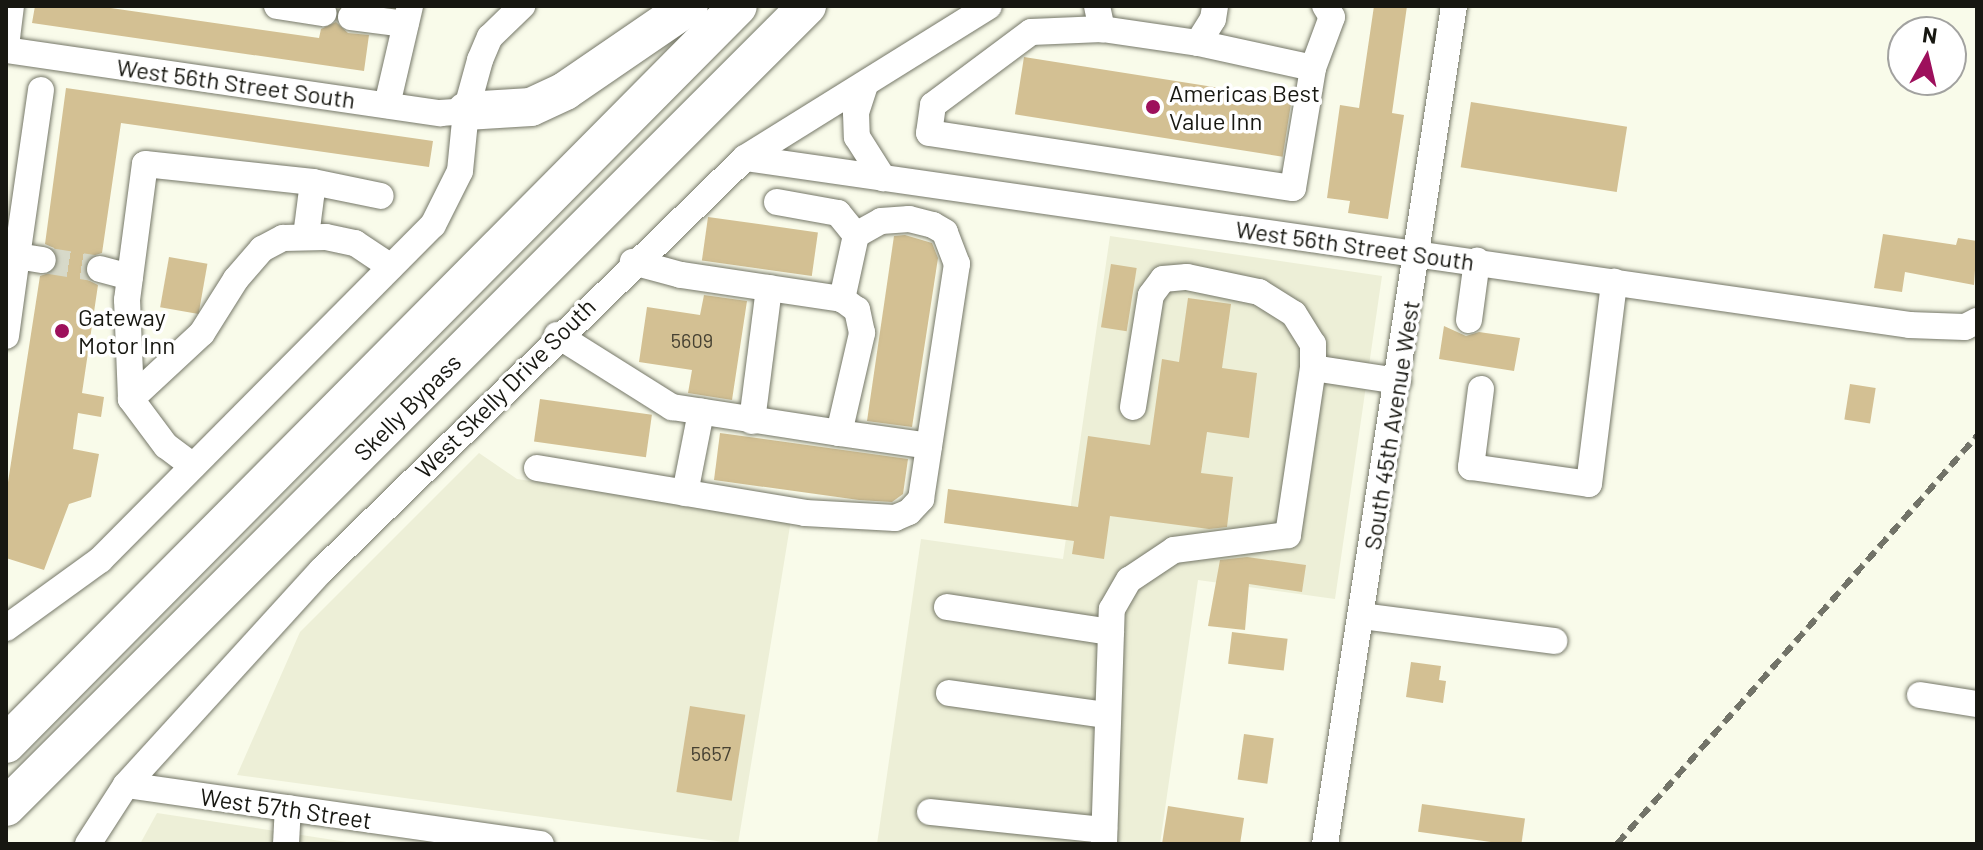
<!DOCTYPE html>
<style>
body{margin:0}
#map{position:relative;width:1983px;height:850px;overflow:hidden;background:#f9fbea;font-family:Barlow,sans-serif}
div>[style]{position:absolute}
[style*='--x']{left:calc(var(--x)*1px);top:calc(var(--y)*1px);width:calc(var(--w)*1px);rotate:calc(var(--a)*1deg)}
.built>*{inset:0;background:#edefd7}
.building>*{inset:0;background:#d3c093;transform-origin:0 0}
.minor-tunnel>*{height:26px;margin-top:-13px;transform-origin:0;background:repeating-linear-gradient(90deg,#d7d9c9 0 26px,transparent 0 39px)}
.roads{filter:drop-shadow(0 0 2px #757768) drop-shadow(0 0 2px #757768)}
.minor>*{height:26px;margin:-13px;padding:0 13px;transform-origin:13px;border-radius:13px;background:#fff}
.highway>*{height:38px;margin:-19px;padding:0 19px;transform-origin:19px;border-radius:19px;background:#fff}
.rail>*{height:6px;margin-top:-3px;transform-origin:0;background:repeating-linear-gradient(90deg,#727368 0 12px,transparent 0 18px)}
.dots>*{width:22px;height:22px;translate:-50% -50%;box-sizing:border-box;border:4px solid #fff;border-radius:50%}
span{translate:-50% -50%;white-space:nowrap;text-align:center;line-height:1.15;-webkit-text-stroke:7px #fff;paint-order:stroke}
.number-label{font-size:20px;color:#464132}
.number-label span{-webkit-text-stroke-width:0}
.street-label{font-size:24px;color:#171711}
.poi-label{font-size:24px;color:#171711}
.left{translate:0 -50%;text-align:left}
.frame{position:absolute;inset:0;border:8px solid #171711;pointer-events:none}
.north{position:absolute;left:1887px;top:16px;width:80px;height:80px;box-sizing:border-box;background:#fff;border:2px solid #a2a2a0;border-radius:50%;rotate:8deg;font-size:22px;font-weight:700;line-height:32px;text-align:center;color:#171711}
.north::after{content:'';display:block;margin:auto;width:28px;height:36px;background:#9d105c;clip-path:polygon(50% 0,100% 100%,50% 72%,0 100%)}
</style>
<div id="map">
<div class="built">
<div style="clip-path:polygon(1110px 236px,1382px 276px,1335px 599px,1198px 580px,1160px 844px,877px 844px,921px 539px,1063px 559px)"></div>
<div style="clip-path:polygon(479px 453px,517px 479px,791px 520px,738px 844px,237px 775px,300px 632px)"></div>
<div style="clip-path:polygon(157px 813px,360px 844px,140px 844px)"></div>
</div>
<div class="building">
<div style="clip-path:polygon(35px 6px,97px 6px,319px 38px,321px 29px,336px 22px,348px 33px,369px 35px,364px 71px,32px 23px)"></div>
<div style="clip-path:polygon(1374px 6px,1407px 6px,1392px 113px,1404px 115px,1388px 219px,1348px 213px,1350px 201px,1327px 198px,1340px 105px,1359px 108px)"></div>
<div style="left:1024px;top:57px;width:271px;height:58px;rotate:9deg"></div>
<div style="clip-path:polygon(66px 88px,433px 141px,429px 167px,121px 123px,102px 253px,89px 257px,84px 266px,88px 280px,98px 285px,82px 393px,104px 397px,101px 417px,78px 413px,73px 449px,99px 454px,91px 497px,69px 504px,44px 570px,6px 558px,6px 495px,40px 276px,55px 271px,59px 262px,54px 248px,45px 244px)"></div>
<div style="left:1471px;top:102px;width:158px;height:66px;rotate:9deg"></div>
<div style="left:708px;top:217px;width:111px;height:44px;rotate:8deg"></div>
<div style="clip-path:polygon(1883px 234px,1956px 245px,1958px 238px,1977px 241px,1974px 285px,1905px 272px,1902px 292px,1874px 288px)"></div>
<div style="clip-path:polygon(905px 235px,932px 243px,938px 258px,912px 427px,867px 421px,894px 236px)"></div>
<div style="left:169px;top:257px;width:39px;height:51px;rotate:10deg"></div>
<div style="left:1111px;top:264px;width:26px;height:64px;rotate:9deg"></div>
<div style="clip-path:polygon(704px 295px,747px 301px,732px 400px,688px 393px,692px 370px,639px 362px,647px 307px,700px 315px)"></div>
<div style="clip-path:polygon(1188px 298px,1231px 304px,1222px 368px,1257px 373px,1249px 438px,1207px 432px,1201px 473px,1233px 477px,1227px 527px,1209px 529px,1110px 516px,1104px 559px,1072px 554px,1074px 541px,944px 523px,948px 489px,1078px 507px,1088px 436px,1150px 445px,1162px 359px,1179px 362px)"></div>
<div style="clip-path:polygon(1444px 326px,1466px 336px,1479px 332px,1520px 338px,1514px 371px,1439px 359px)"></div>
<div style="left:1850px;top:384px;width:26px;height:36px;rotate:9deg"></div>
<div style="left:540px;top:399px;width:113px;height:43px;rotate:8deg"></div>
<div style="clip-path:polygon(720px 433px,908px 459px,903px 494px,892px 502px,859px 500px,714px 480px)"></div>
<div style="clip-path:polygon(1247px 557px,1306px 565px,1302px 592px,1249px 584px,1245px 630px,1208px 626px,1220px 560px)"></div>
<div style="left:1232px;top:632px;width:56px;height:32px;rotate:7deg"></div>
<div style="clip-path:polygon(1411px 662px,1441px 666px,1439px 680px,1446px 681px,1443px 703px,1406px 697px)"></div>
<div style="left:690px;top:706px;width:56px;height:87px;rotate:9deg"></div>
<div style="left:1244px;top:734px;width:30px;height:46px;rotate:8deg"></div>
<div style="left:1422px;top:804px;width:104px;height:28px;rotate:8deg"></div>
<div style="clip-path:polygon(1168px 806px,1244px 818px,1240px 844px,1162px 844px)"></div>
</div>
<div class="minor-tunnel">
<div style="--x:43;--y:260;--w:58;--a:9"></div>
</div>
<div class="roads">
<div class="minor">
<div style="--x:277;--y:6;--w:47;--a:8.7"></div>
<div style="--x:1097;--y:6;--w:24;--a:78"></div>
<div style="--x:1102;--y:29;--w:97;--a:8.3"></div>
<div style="--x:1198;--y:43;--w:28;--a:-58"></div>
<div style="--x:1213;--y:19;--w:13;--a:-81"></div>
<div style="--x:351;--y:17;--w:55;--a:7.3"></div>
<div style="--x:1102;--y:29;--w:71;--a:177.6"></div>
<div style="--x:1031;--y:32;--w:122;--a:143.3"></div>
<div style="--x:933;--y:105;--w:28;--a:98"></div>
<div style="--x:929;--y:133;--w:368;--a:8.6"></div>
<div style="--x:1293;--y:188;--w:122;--a:-80.5"></div>
<div style="--x:1313;--y:68;--w:118;--a:-167.7"></div>
<div style="--x:6;--y:46;--w:40;--a:-82.9"></div>
<div style="--x:6;--y:50;--w:439;--a:8.3"></div>
<div style="--x:440;--y:113;--w:26;--a:-4"></div>
<div style="--x:1313;--y:68;--w:54;--a:-69.6"></div>
<div style="--x:1332;--y:17;--w:13;--a:-122"></div>
<div style="--x:865;--y:85;--w:29;--a:108"></div>
<div style="--x:856;--y:113;--w:24;--a:88"></div>
<div style="--x:857;--y:137;--w:49;--a:57.6"></div>
<div style="--x:41;--y:90;--w:168;--a:98.2"></div>
<div style="--x:17;--y:256;--w:26;--a:9"></div>
<div style="--x:387;--y:105;--w:102;--a:-76.9"></div>
<div style="--x:745;--y:158;--w:1176;--a:8.16"></div>
<div style="--x:1909;--y:325;--w:56;--a:2"></div>
<div style="--x:1965;--y:327;--w:13;--a:-27"></div>
<div style="--x:777;--y:202;--w:62;--a:10.2"></div>
<div style="--x:838;--y:213;--w:28;--a:51"></div>
<div style="--x:856;--y:235;--w:66;--a:102.3"></div>
<div style="--x:306;--y:236;--w:54;--a:-82.6"></div>
<div style="--x:100;--y:269;--w:31;--a:15"></div>
<div style="--x:1469;--y:320;--w:60;--a:-82.3"></div>
<div style="--x:557;--y:335;--w:136;--a:32.1"></div>
<div style="--x:672;--y:407;--w:169;--a:8.8"></div>
<div style="--x:839;--y:433;--w:103;--a:-77"></div>
<div style="--x:862;--y:333;--w:24;--a:-102"></div>
<div style="--x:857;--y:310;--w:19;--a:-144"></div>
<div style="--x:842;--y:299;--w:163;--a:-171.5"></div>
<div style="--x:681;--y:275;--w:50;--a:-164.8"></div>
<div style="--x:6;--y:336;--w:81;--a:-82.2"></div>
<div style="--x:1481;--y:389;--w:79;--a:97.3"></div>
<div style="--x:1471;--y:467;--w:119;--a:8.2"></div>
<div style="--x:1589;--y:484;--w:204;--a:-82.9"></div>
<div style="--x:131;--y:399;--w:99;--a:-92.3"></div>
<div style="--x:127;--y:300;--w:137;--a:-82.5"></div>
<div style="--x:145;--y:164;--w:169;--a:6.1"></div>
<div style="--x:313;--y:182;--w:69;--a:11.6"></div>
<div style="--x:1133;--y:407;--w:113;--a:-80.9"></div>
<div style="--x:1151;--y:295;--w:20;--a:-53"></div>
<div style="--x:1163;--y:279;--w:24;--a:-5"></div>
<div style="--x:1187;--y:277;--w:74;--a:11.8"></div>
<div style="--x:1259;--y:292;--w:41;--a:32.2"></div>
<div style="--x:1294;--y:314;--w:36;--a:58"></div>
<div style="--x:1313;--y:344;--w:24;--a:90"></div>
<div style="--x:1313;--y:368;--w:86;--a:8.7"></div>
<div style="--x:752;--y:421;--w:134;--a:-82.7"></div>
<div style="--x:839;--y:433;--w:91;--a:8.2"></div>
<div style="--x:193;--y:466;--w:34;--a:-143"></div>
<div style="--x:166;--y:446;--w:59;--a:-126.7"></div>
<div style="--x:131;--y:399;--w:97;--a:-42.9"></div>
<div style="--x:202;--y:333;--w:64;--a:-57.8"></div>
<div style="--x:236;--y:279;--w:40;--a:-49"></div>
<div style="--x:262;--y:249;--w:24;--a:-28"></div>
<div style="--x:283;--y:238;--w:43;--a:-1.3"></div>
<div style="--x:326;--y:237;--w:30;--a:12"></div>
<div style="--x:355;--y:243;--w:43;--a:33.7"></div>
<div style="--x:537;--y:468;--w:272;--a:9.5"></div>
<div style="--x:805;--y:513;--w:90;--a:3.2"></div>
<div style="--x:895;--y:518;--w:15;--a:-23"></div>
<div style="--x:909;--y:512;--w:18;--a:-47"></div>
<div style="--x:921;--y:499;--w:238;--a:-81.3"></div>
<div style="--x:957;--y:264;--w:34;--a:-111"></div>
<div style="--x:945;--y:232;--w:14;--a:-150"></div>
<div style="--x:933;--y:225;--w:25;--a:-166"></div>
<div style="--x:909;--y:219;--w:28;--a:176"></div>
<div style="--x:881;--y:221;--w:29;--a:151"></div>
<div style="--x:685;--y:493;--w:83;--a:-78.8"></div>
<div style="--x:947;--y:607;--w:166;--a:8.7"></div>
<div style="--x:1362;--y:616;--w:194;--a:7.4"></div>
<div style="--x:6;--y:628;--w:116;--a:-35.9"></div>
<div style="--x:100;--y:560;--w:472;--a:-45.2"></div>
<div style="--x:433;--y:225;--w:60;--a:-63.4"></div>
<div style="--x:460;--y:171;--w:60;--a:-84.3"></div>
<div style="--x:466;--y:111;--w:53;--a:-74.6"></div>
<div style="--x:480;--y:60;--w:25;--a:-67"></div>
<div style="--x:490;--y:37;--w:45;--a:-44.1"></div>
<div style="--x:949;--y:693;--w:159;--a:8"></div>
<div style="--x:1920;--y:695;--w:58;--a:9"></div>
<div style="--x:126;--y:785;--w:419;--a:8.1"></div>
<div style="--x:930;--y:812;--w:175;--a:5.9"></div>
<div style="--x:88;--y:844;--w:70;--a:-57.2"></div>
<div style="--x:126;--y:785;--w:290;--a:-47.7"></div>
<div style="--x:321;--y:571;--w:592;--a:-44.25"></div>
<div style="--x:745;--y:158;--w:287;--a:-31.9"></div>
<div style="--x:286;--y:844;--w:36;--a:-87"></div>
<div style="--x:1104;--y:844;--w:235;--a:-88.1"></div>
<div style="--x:1112;--y:609;--w:34;--a:-60"></div>
<div style="--x:1129;--y:580;--w:54;--a:-33.7"></div>
<div style="--x:1174;--y:550;--w:115;--a:-7.5"></div>
<div style="--x:1288;--y:535;--w:169;--a:-81.5"></div>
<div style="--x:1325;--y:844;--w:848;--a:-81.25"></div>
</div>
<div class="highway">
<div style="--x:466;--y:111;--w:65;--a:-3.5"></div>
<div style="--x:531;--y:107;--w:38;--a:-25"></div>
<div style="--x:565;--y:91;--w:150;--a:-34.4"></div>
<div style="--x:6;--y:744;--w:1039;--a:-45.23"></div>
<div style="--x:6;--y:807;--w:1133;--a:-45"></div>
</div>
</div>
<div class="rail">
<div style="--x:1617;--y:844;--w:544;--a:-48.58"></div>
</div>
<div class="dots">
<div style="left:1153px;top:107px;background:#9d105c"></div>
<div style="left:62px;top:331px;background:#9d105c"></div>
</div>
<div class="number-label">
<span style="left:692px;top:340px">5609</span>
<span style="left:711px;top:753px">5657</span>
</div>
<div class="street-label">
<span style="left:236px;top:83px;rotate:8deg">West 56th Street South</span>
<span style="left:1355px;top:245px;rotate:8deg">West 56th Street South</span>
<span style="left:505px;top:388px;rotate:-45deg">West Skelly Drive South</span>
<span style="left:407px;top:407px;rotate:-45deg">Skelly Bypass</span>
<span style="left:1391px;top:425px;rotate:-81deg">South 45th Avenue West</span>
<span style="left:286px;top:808px;rotate:8deg">West 57th Street</span>
</div>
<div class="poi-label">
<span class="left" style="left:1169px;top:107px">Americas Best<br>Value Inn</span>
<span class="left" style="left:78px;top:331px">Gateway<br>Motor Inn</span>
</div>
<div class="frame"></div>
<div class="north">N</div>
</div>
